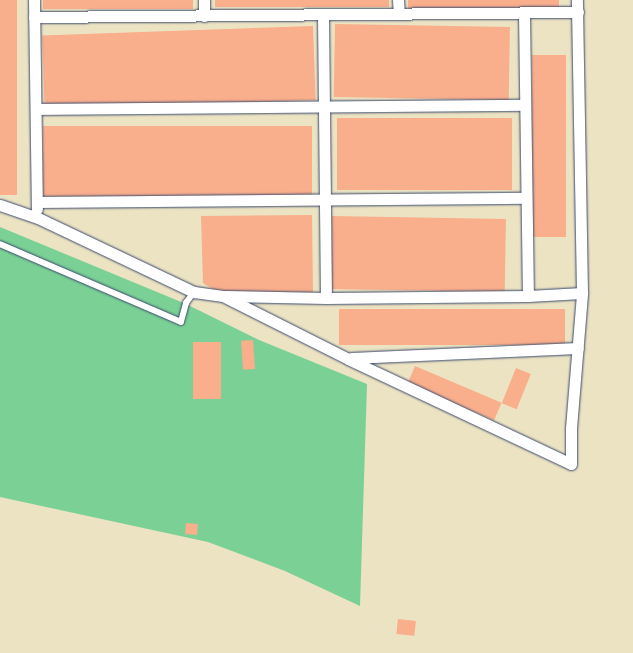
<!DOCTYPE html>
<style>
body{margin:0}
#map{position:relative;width:633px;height:653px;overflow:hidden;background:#ece3c3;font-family:Mynerve,sans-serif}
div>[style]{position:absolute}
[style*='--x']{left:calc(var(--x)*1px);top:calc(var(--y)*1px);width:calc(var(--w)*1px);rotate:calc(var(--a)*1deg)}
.green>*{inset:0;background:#7ad095}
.building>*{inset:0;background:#f9ae8c;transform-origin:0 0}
.roads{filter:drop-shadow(0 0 1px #3a4a6d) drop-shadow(0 0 1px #3a4a6d)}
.lane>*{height:5.5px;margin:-2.75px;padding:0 2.75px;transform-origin:2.75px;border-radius:2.75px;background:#fff}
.street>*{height:11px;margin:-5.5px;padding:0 5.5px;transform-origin:5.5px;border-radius:5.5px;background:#fff}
span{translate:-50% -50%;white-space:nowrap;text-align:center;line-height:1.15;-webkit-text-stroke:3.5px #fdfcf7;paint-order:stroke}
</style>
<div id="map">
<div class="green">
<div style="clip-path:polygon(0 227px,186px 304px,259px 340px,367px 384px,360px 606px,285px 571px,208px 542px,0 497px)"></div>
</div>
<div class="building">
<div style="left:0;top:0;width:17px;height:195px"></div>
<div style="left:43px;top:0;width:150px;height:9px"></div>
<div style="left:215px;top:0;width:174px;height:7px"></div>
<div style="left:408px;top:0;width:151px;height:10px"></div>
<div style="left:335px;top:24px;width:175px;height:73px;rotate:1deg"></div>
<div style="left:313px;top:26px;width:74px;height:271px;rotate:88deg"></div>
<div style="left:532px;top:55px;width:34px;height:182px"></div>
<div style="left:337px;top:118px;width:175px;height:72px"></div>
<div style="left:43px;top:126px;width:269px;height:70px"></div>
<div style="clip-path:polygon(312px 215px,313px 292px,219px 293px,203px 283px,201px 216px)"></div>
<div style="left:332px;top:216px;width:174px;height:73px;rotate:1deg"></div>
<div style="left:565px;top:309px;width:36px;height:226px;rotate:90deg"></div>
<div style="left:253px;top:340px;width:29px;height:12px;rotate:86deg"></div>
<div style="left:193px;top:342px;width:28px;height:57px"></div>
<div style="left:415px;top:366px;width:94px;height:19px;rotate:23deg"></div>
<div style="left:516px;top:368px;width:16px;height:38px;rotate:22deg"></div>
<div style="left:186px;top:523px;width:12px;height:11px;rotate:5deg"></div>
<div style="left:398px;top:619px;width:18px;height:15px;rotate:6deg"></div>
</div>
<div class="roads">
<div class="lane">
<div style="--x:0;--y:244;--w:197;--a:23.3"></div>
<div style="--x:181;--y:322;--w:20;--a:-75"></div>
<div style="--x:186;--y:303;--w:14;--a:-54"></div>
</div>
<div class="street">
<div style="--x:34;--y:0;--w:209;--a:89.2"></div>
<div style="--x:204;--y:0;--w:16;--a:90"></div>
<div style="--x:398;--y:0;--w:14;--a:86"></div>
<div style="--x:524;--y:13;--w:283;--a:89.2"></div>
<div style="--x:323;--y:15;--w:283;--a:89.4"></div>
<div style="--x:34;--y:17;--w:544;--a:-0.53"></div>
<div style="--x:36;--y:109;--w:489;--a:-0.5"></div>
<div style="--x:37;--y:202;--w:489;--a:-0.5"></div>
<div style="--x:0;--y:205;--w:40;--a:18.9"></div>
<div style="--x:38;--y:218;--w:173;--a:25.4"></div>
<div style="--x:194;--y:292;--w:29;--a:8"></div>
<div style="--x:223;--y:296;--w:140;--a:26.7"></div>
<div style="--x:348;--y:359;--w:246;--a:25.2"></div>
<div style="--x:571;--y:464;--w:36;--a:-90"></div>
<div style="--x:571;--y:428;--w:135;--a:-85.3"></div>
<div style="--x:226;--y:296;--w:100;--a:1.1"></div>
<div style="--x:326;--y:298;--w:202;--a:-0.6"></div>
<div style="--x:528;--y:296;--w:54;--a:-3.2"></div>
<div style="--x:582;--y:293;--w:293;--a:-91"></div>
<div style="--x:351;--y:358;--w:227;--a:-2.5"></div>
</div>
</div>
</div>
